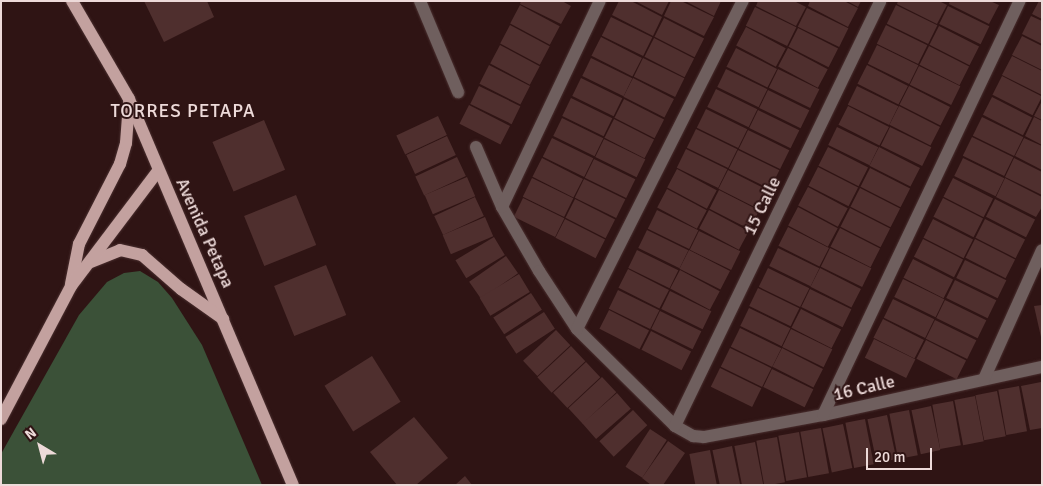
<!DOCTYPE html>
<style>
body{margin:0}
#map{position:relative;width:1043px;height:486px;overflow:hidden;background:#2f1414;font-family:Signika,sans-serif}
div>[style]{position:absolute}
[style*='--x']{left:calc(var(--x)*1px);top:calc(var(--y)*1px);width:calc(var(--w)*1px);rotate:calc(var(--a)*1deg)}
.forest>*{inset:0;background:#3b5138}
.building>*{inset:0;background:#4f2f2e;transform-origin:0 0}
.roads{filter:drop-shadow(0 0 1px #4a3030) drop-shadow(0 0 1px #4a3030)}
.minor>*{height:12px;margin:-6px;padding:0 6px;transform-origin:6px;border-radius:6px;background:#6f5f5e}
.major>*{height:12px;margin:-6px;padding:0 6px;transform-origin:6px;border-radius:6px;background:#c3a19f}
span{translate:-50% -50%;white-space:nowrap;text-align:center;line-height:1.15;-webkit-text-stroke:4px #2f1414;paint-order:stroke}
.street-label{font-size:18px;color:#eddad9}
.neighbourhood-label{font-size:19px;color:#eddad9;letter-spacing:1px}
.frame{position:absolute;inset:0;border:2px solid #eddad9;pointer-events:none}
.north{position:absolute;left:15px;top:421px;width:50px;height:50px;-webkit-text-stroke:4px #2f1414;paint-order:stroke;rotate:323deg;font-size:14px;font-weight:700;line-height:20px;text-align:center;color:#eddad9}
.north::after{content:'';display:block;margin:auto;width:18px;height:22px;background:#eddad9;clip-path:polygon(50% 0,100% 100%,50% 72%,0 100%)}
.scale{position:absolute;left:866px;top:448px;width:66px;height:22px;box-sizing:border-box;border:2px solid #eddad9;border-top:0;padding-left:6px;font-size:15px;line-height:18px;white-space:nowrap;color:#eddad9;-webkit-text-stroke:4px #2f1414;paint-order:stroke}
</style>
<div id="map">
<div class="forest">
<div style="clip-path:polygon(140px 271px,158px 282px,172px 298px,202px 345px,262px 485px,1px 485px,1px 454px,79px 315px,107px 282px,124px 273px)"></div>
</div>
<div class="building">
<div style="clip-path:polygon(144px 1px,207px 1px,214px 17px,164px 42px)"></div>
<div style="clip-path:polygon(521px 1px,562px 1px,571px 6px,561px 24px,520px 4px)"></div>
<div style="clip-path:polygon(619px 1px,631px 1px,662px 17px,653px 36px,612px 15px)"></div>
<div style="clip-path:polygon(635px 1px,669px 1px,662px 15px)"></div>
<div style="clip-path:polygon(671px 1px,681px 1px,714px 17px,704px 36px,664px 16px)"></div>
<div style="clip-path:polygon(685px 1px,721px 1px,714px 16px)"></div>
<div style="clip-path:polygon(758px 1px,794px 1px,806px 7px,796px 26px,756px 6px)"></div>
<div style="clip-path:polygon(810px 1px,844px 1px,858px 8px,848px 27px,808px 6px)"></div>
<div style="clip-path:polygon(847px 1px,861px 1px,858px 7px)"></div>
<div style="clip-path:polygon(898px 1px,939px 1px,947px 5px,937px 24px,897px 4px)"></div>
<div style="clip-path:polygon(950px 1px,990px 1px,999px 5px,989px 24px,949px 4px)"></div>
<div style="clip-path:polygon(1039px 1px,1042px 1px,1042px 19px,1032px 14px)"></div>
<div style="left:520px;top:5px;width:45px;height:21px;rotate:28deg"></div>
<div style="left:896px;top:5px;width:46px;height:21px;rotate:26deg"></div>
<div style="left:948px;top:6px;width:46px;height:20px;rotate:26deg"></div>
<div style="left:755px;top:7px;width:46px;height:21px;rotate:26deg"></div>
<div style="left:807px;top:8px;width:46px;height:21px;rotate:26deg"></div>
<div style="clip-path:polygon(1031px 16px,1042px 21px,1042px 44px,1022px 34px)"></div>
<div style="left:611px;top:17px;width:46px;height:21px;rotate:26deg"></div>
<div style="left:664px;top:18px;width:45px;height:21px;rotate:27deg"></div>
<div style="left:510px;top:25px;width:45px;height:21px;rotate:28deg"></div>
<div style="left:886px;top:25px;width:46px;height:21px;rotate:26deg"></div>
<div style="left:939px;top:26px;width:45px;height:21px;rotate:27deg"></div>
<div style="left:746px;top:27px;width:45px;height:21px;rotate:28deg"></div>
<div style="left:798px;top:28px;width:45px;height:21px;rotate:27deg"></div>
<div style="clip-path:polygon(1022px 36px,1042px 46px,1042px 70px,1012px 55px)"></div>
<div style="left:601px;top:37px;width:46px;height:21px;rotate:27deg"></div>
<div style="left:654px;top:38px;width:45px;height:21px;rotate:27deg"></div>
<div style="left:500px;top:45px;width:45px;height:21px;rotate:28deg"></div>
<div style="left:877px;top:45px;width:46px;height:21px;rotate:26deg"></div>
<div style="left:929px;top:46px;width:45px;height:21px;rotate:27deg"></div>
<div style="left:736px;top:48px;width:46px;height:21px;rotate:27deg"></div>
<div style="left:788px;top:48px;width:45px;height:21px;rotate:28deg"></div>
<div style="clip-path:polygon(1012px 56px,1042px 71px,1042px 95px,1002px 75px)"></div>
<div style="left:591px;top:58px;width:46px;height:20px;rotate:26deg"></div>
<div style="left:643px;top:58px;width:46px;height:21px;rotate:26deg"></div>
<div style="left:489px;top:65px;width:46px;height:21px;rotate:27deg"></div>
<div style="left:867px;top:65px;width:46px;height:21px;rotate:27deg"></div>
<div style="left:919px;top:66px;width:46px;height:21px;rotate:26deg"></div>
<div style="left:726px;top:69px;width:46px;height:20px;rotate:26deg"></div>
<div style="left:778px;top:69px;width:46px;height:21px;rotate:26deg"></div>
<div style="left:1002px;top:76px;width:45px;height:21px;rotate:27deg"></div>
<div style="left:581px;top:78px;width:46px;height:20px;rotate:26deg"></div>
<div style="left:633px;top:78px;width:46px;height:21px;rotate:27deg"></div>
<div style="left:479px;top:86px;width:46px;height:20px;rotate:26deg"></div>
<div style="left:857px;top:86px;width:46px;height:21px;rotate:26deg"></div>
<div style="left:909px;top:86px;width:46px;height:21px;rotate:27deg"></div>
<div style="left:716px;top:89px;width:46px;height:20px;rotate:26deg"></div>
<div style="left:768px;top:90px;width:46px;height:20px;rotate:26deg"></div>
<div style="left:992px;top:97px;width:45px;height:20px;rotate:27deg"></div>
<div style="left:571px;top:98px;width:46px;height:20px;rotate:26deg"></div>
<div style="left:624px;top:99px;width:45px;height:21px;rotate:27deg"></div>
<div style="clip-path:polygon(1042px 101px,1042px 120px,1034px 116px)"></div>
<div style="left:469px;top:105px;width:46px;height:21px;rotate:27deg"></div>
<div style="left:848px;top:106px;width:46px;height:21px;rotate:27deg"></div>
<div style="left:899px;top:106px;width:46px;height:21px;rotate:27deg"></div>
<div style="left:706px;top:109px;width:46px;height:21px;rotate:26deg"></div>
<div style="left:758px;top:110px;width:46px;height:20px;rotate:26deg"></div>
<div style="left:438px;top:116px;width:21px;height:46px;rotate:65deg"></div>
<div style="left:982px;top:117px;width:46px;height:21px;rotate:26deg"></div>
<div style="clip-path:polygon(1034px 117px,1042px 121px,1042px 145px,1025px 136px)"></div>
<div style="left:562px;top:118px;width:46px;height:20px;rotate:26deg"></div>
<div style="left:614px;top:119px;width:45px;height:21px;rotate:27deg"></div>
<div style="left:264px;top:120px;width:54px;height:56px;rotate:67deg"></div>
<div style="left:837px;top:127px;width:46px;height:20px;rotate:26deg"></div>
<div style="left:890px;top:127px;width:46px;height:21px;rotate:26deg"></div>
<div style="left:696px;top:129px;width:46px;height:21px;rotate:26deg"></div>
<div style="left:748px;top:130px;width:46px;height:21px;rotate:26deg"></div>
<div style="left:447px;top:136px;width:21px;height:45px;rotate:65deg"></div>
<div style="left:972px;top:137px;width:46px;height:21px;rotate:26deg"></div>
<div style="left:552px;top:138px;width:46px;height:21px;rotate:26deg"></div>
<div style="clip-path:polygon(1024px 138px,1042px 146px,1042px 170px,1015px 156px)"></div>
<div style="left:604px;top:139px;width:46px;height:20px;rotate:26deg"></div>
<div style="left:828px;top:147px;width:45px;height:21px;rotate:27deg"></div>
<div style="left:879px;top:147px;width:46px;height:21px;rotate:27deg"></div>
<div style="left:686px;top:149px;width:46px;height:21px;rotate:26deg"></div>
<div style="left:738px;top:150px;width:46px;height:21px;rotate:26deg"></div>
<div style="left:457px;top:157px;width:21px;height:46px;rotate:65deg"></div>
<div style="left:542px;top:158px;width:46px;height:21px;rotate:27deg"></div>
<div style="left:963px;top:158px;width:46px;height:20px;rotate:26deg"></div>
<div style="clip-path:polygon(1014px 158px,1042px 172px,1042px 195px,1005px 177px)"></div>
<div style="left:594px;top:159px;width:46px;height:21px;rotate:26deg"></div>
<div style="left:818px;top:167px;width:45px;height:21px;rotate:27deg"></div>
<div style="left:870px;top:168px;width:45px;height:21px;rotate:27deg"></div>
<div style="left:677px;top:169px;width:45px;height:21px;rotate:28deg"></div>
<div style="left:728px;top:170px;width:46px;height:21px;rotate:27deg"></div>
<div style="left:467px;top:177px;width:21px;height:46px;rotate:67deg"></div>
<div style="left:532px;top:178px;width:46px;height:21px;rotate:26deg"></div>
<div style="left:953px;top:178px;width:45px;height:21px;rotate:27deg"></div>
<div style="clip-path:polygon(1005px 178px,1042px 197px,1042px 207px,1036px 217px,996px 197px)"></div>
<div style="left:584px;top:179px;width:46px;height:21px;rotate:26deg"></div>
<div style="left:808px;top:187px;width:45px;height:21px;rotate:28deg"></div>
<div style="left:860px;top:188px;width:45px;height:21px;rotate:27deg"></div>
<div style="left:667px;top:189px;width:45px;height:21px;rotate:28deg"></div>
<div style="left:719px;top:190px;width:45px;height:21px;rotate:27deg"></div>
<div style="left:296px;top:195px;width:54px;height:56px;rotate:68deg"></div>
<div style="left:475px;top:197px;width:21px;height:45px;rotate:65deg"></div>
<div style="left:523px;top:198px;width:46px;height:21px;rotate:26deg"></div>
<div style="left:943px;top:198px;width:45px;height:21px;rotate:27deg"></div>
<div style="left:575px;top:199px;width:45px;height:21px;rotate:27deg"></div>
<div style="left:995px;top:199px;width:45px;height:20px;rotate:27deg"></div>
<div style="left:798px;top:207px;width:45px;height:21px;rotate:28deg"></div>
<div style="left:850px;top:208px;width:45px;height:21px;rotate:27deg"></div>
<div style="left:657px;top:210px;width:46px;height:21px;rotate:26deg"></div>
<div style="left:709px;top:210px;width:45px;height:21px;rotate:28deg"></div>
<div style="left:485px;top:217px;width:21px;height:46px;rotate:67deg"></div>
<div style="left:565px;top:219px;width:45px;height:21px;rotate:27deg"></div>
<div style="left:933px;top:219px;width:45px;height:21px;rotate:27deg"></div>
<div style="left:985px;top:219px;width:45px;height:21px;rotate:27deg"></div>
<div style="left:788px;top:227px;width:46px;height:21px;rotate:27deg"></div>
<div style="left:840px;top:228px;width:45px;height:21px;rotate:27deg"></div>
<div style="left:647px;top:230px;width:46px;height:20px;rotate:26deg"></div>
<div style="left:699px;top:231px;width:46px;height:21px;rotate:26deg"></div>
<div style="left:494px;top:237px;width:21px;height:45px;rotate:59deg"></div>
<div style="left:923px;top:239px;width:45px;height:20px;rotate:27deg"></div>
<div style="left:975px;top:239px;width:45px;height:21px;rotate:27deg"></div>
<div style="left:778px;top:248px;width:46px;height:20px;rotate:26deg"></div>
<div style="left:830px;top:248px;width:46px;height:21px;rotate:26deg"></div>
<div style="left:637px;top:250px;width:46px;height:20px;rotate:26deg"></div>
<div style="left:689px;top:250px;width:46px;height:21px;rotate:27deg"></div>
<div style="left:506px;top:256px;width:21px;height:45px;rotate:55deg"></div>
<div style="left:913px;top:259px;width:45px;height:21px;rotate:27deg"></div>
<div style="left:965px;top:260px;width:46px;height:20px;rotate:26deg"></div>
<div style="left:326px;top:265px;width:54px;height:56px;rotate:68deg"></div>
<div style="left:768px;top:268px;width:46px;height:21px;rotate:26deg"></div>
<div style="left:820px;top:268px;width:46px;height:21px;rotate:27deg"></div>
<div style="left:628px;top:269px;width:46px;height:21px;rotate:27deg"></div>
<div style="left:680px;top:270px;width:45px;height:21px;rotate:28deg"></div>
<div style="left:519px;top:274px;width:21px;height:46px;rotate:59deg"></div>
<div style="left:903px;top:279px;width:46px;height:20px;rotate:26deg"></div>
<div style="left:955px;top:280px;width:46px;height:20px;rotate:26deg"></div>
<div style="left:758px;top:288px;width:46px;height:20px;rotate:26deg"></div>
<div style="left:810px;top:289px;width:46px;height:20px;rotate:26deg"></div>
<div style="left:618px;top:290px;width:46px;height:21px;rotate:26deg"></div>
<div style="left:670px;top:291px;width:46px;height:20px;rotate:26deg"></div>
<div style="left:531px;top:293px;width:20px;height:45px;rotate:57deg"></div>
<div style="left:893px;top:299px;width:46px;height:21px;rotate:26deg"></div>
<div style="left:945px;top:300px;width:46px;height:20px;rotate:26deg"></div>
<div style="clip-path:polygon(1042px 305px,1042px 337px,1041px 337px,1034px 306px)"></div>
<div style="left:749px;top:308px;width:46px;height:20px;rotate:26deg"></div>
<div style="left:801px;top:309px;width:45px;height:21px;rotate:27deg"></div>
<div style="left:609px;top:310px;width:45px;height:21px;rotate:27deg"></div>
<div style="left:660px;top:311px;width:46px;height:20px;rotate:26deg"></div>
<div style="left:544px;top:312px;width:20px;height:46px;rotate:57deg"></div>
<div style="left:883px;top:319px;width:46px;height:21px;rotate:27deg"></div>
<div style="left:935px;top:320px;width:46px;height:21px;rotate:26deg"></div>
<div style="left:740px;top:328px;width:46px;height:21px;rotate:26deg"></div>
<div style="left:791px;top:329px;width:46px;height:20px;rotate:26deg"></div>
<div style="left:556px;top:330px;width:21px;height:45px;rotate:47deg"></div>
<div style="left:651px;top:331px;width:45px;height:21px;rotate:27deg"></div>
<div style="left:874px;top:339px;width:46px;height:21px;rotate:26deg"></div>
<div style="left:926px;top:340px;width:45px;height:21px;rotate:27deg"></div>
<div style="left:571px;top:346px;width:21px;height:46px;rotate:47deg"></div>
<div style="left:730px;top:348px;width:46px;height:21px;rotate:26deg"></div>
<div style="left:782px;top:348px;width:46px;height:21px;rotate:27deg"></div>
<div style="left:372px;top:356px;width:54px;height:56px;rotate:58deg"></div>
<div style="left:586px;top:362px;width:21px;height:45px;rotate:47deg"></div>
<div style="left:720px;top:368px;width:46px;height:21px;rotate:26deg"></div>
<div style="left:772px;top:369px;width:46px;height:20px;rotate:26deg"></div>
<div style="left:602px;top:377px;width:21px;height:46px;rotate:47deg"></div>
<div style="clip-path:polygon(1041px 382px,1042px 428px,1030px 430px,1021px 386px)"></div>
<div style="left:1019px;top:386px;width:46px;height:21px;rotate:80deg"></div>
<div style="left:997px;top:391px;width:46px;height:22px;rotate:79deg"></div>
<div style="left:617px;top:393px;width:21px;height:46px;rotate:49deg"></div>
<div style="left:975px;top:396px;width:46px;height:21px;rotate:79deg"></div>
<div style="left:953px;top:401px;width:45px;height:21px;rotate:80deg"></div>
<div style="left:931px;top:406px;width:45px;height:20px;rotate:78deg"></div>
<div style="left:633px;top:410px;width:21px;height:46px;rotate:47deg"></div>
<div style="left:909px;top:410px;width:46px;height:20px;rotate:79deg"></div>
<div style="left:887px;top:415px;width:45px;height:20px;rotate:78deg"></div>
<div style="clip-path:polygon(414px 417px,448px 458px,416px 485px,397px 485px,370px 452px)"></div>
<div style="left:865px;top:419px;width:46px;height:20px;rotate:79deg"></div>
<div style="left:843px;top:424px;width:45px;height:21px;rotate:78deg"></div>
<div style="left:821px;top:428px;width:46px;height:21px;rotate:80deg"></div>
<div style="left:650px;top:429px;width:20px;height:45px;rotate:33deg"></div>
<div style="left:799px;top:432px;width:46px;height:21px;rotate:80deg"></div>
<div style="left:777px;top:437px;width:46px;height:21px;rotate:80deg"></div>
<div style="clip-path:polygon(668px 441px,685px 453px,663px 485px,651px 485px,642px 478px)"></div>
<div style="left:755px;top:442px;width:44px;height:21px;rotate:79deg"></div>
<div style="left:732px;top:446px;width:40px;height:20px;rotate:78deg"></div>
<div style="left:710px;top:450px;width:36px;height:21px;rotate:79deg"></div>
<div style="clip-path:polygon(465px 476px,472px 485px,455px 485px)"></div>
</div>
<div class="roads">
<div class="minor">
<div style="--x:420;--y:1;--w:99;--a:67.3"></div>
<div style="--x:476;--y:147;--w:65;--a:66.6"></div>
<div style="--x:502;--y:207;--w:74;--a:60"></div>
<div style="--x:539;--y:271;--w:69;--a:56.8"></div>
<div style="--x:577;--y:329;--w:138;--a:44.7"></div>
<div style="--x:675;--y:426;--w:21;--a:29"></div>
<div style="--x:693;--y:436;--w:11;--a:5"></div>
<div style="--x:704;--y:437;--w:121;--a:-10.5"></div>
<div style="--x:823;--y:415;--w:224;--a:-12.4"></div>
<div style="--x:502;--y:207;--w:228;--a:-64.6"></div>
<div style="--x:577;--y:329;--w:368;--a:-63.2"></div>
<div style="--x:984;--y:379;--w:141;--a:-65.8"></div>
<div style="--x:823;--y:415;--w:458;--a:-64.6"></div>
<div style="--x:675;--y:426;--w:472;--a:-64.2"></div>
</div>
<div class="major">
<div style="--x:72;--y:1;--w:113;--a:59.8"></div>
<div style="--x:129;--y:99;--w:419;--a:67"></div>
<div style="--x:91;--y:262;--w:31;--a:-22"></div>
<div style="--x:120;--y:250;--w:23;--a:13"></div>
<div style="--x:142;--y:255;--w:52;--a:41.1"></div>
<div style="--x:181;--y:289;--w:52;--a:35.5"></div>
<div style="--x:71;--y:284;--w:41;--a:-78.7"></div>
<div style="--x:79;--y:244;--w:90;--a:-62.9"></div>
<div style="--x:120;--y:164;--w:22;--a:-74"></div>
<div style="--x:126;--y:143;--w:40;--a:-85.7"></div>
<div style="--x:1;--y:419;--w:150;--a:-62.2"></div>
<div style="--x:71;--y:286;--w:144;--a:-52.9"></div>
</div>
</div>
<div class="street-label">
<span style="left:762px;top:206px;rotate:-64deg">15 Calle</span>
<span style="left:205px;top:233px;rotate:66deg">Avenida Petapa</span>
<span style="left:864px;top:388px;rotate:-13deg">16 Calle</span>
</div>
<div class="neighbourhood-label">
<span style="left:183px;top:112px">TORRES PETAPA</span>
</div>
<div class="frame"></div>
<div class="north">N</div>
<div class="scale">20 m</div>
</div>
